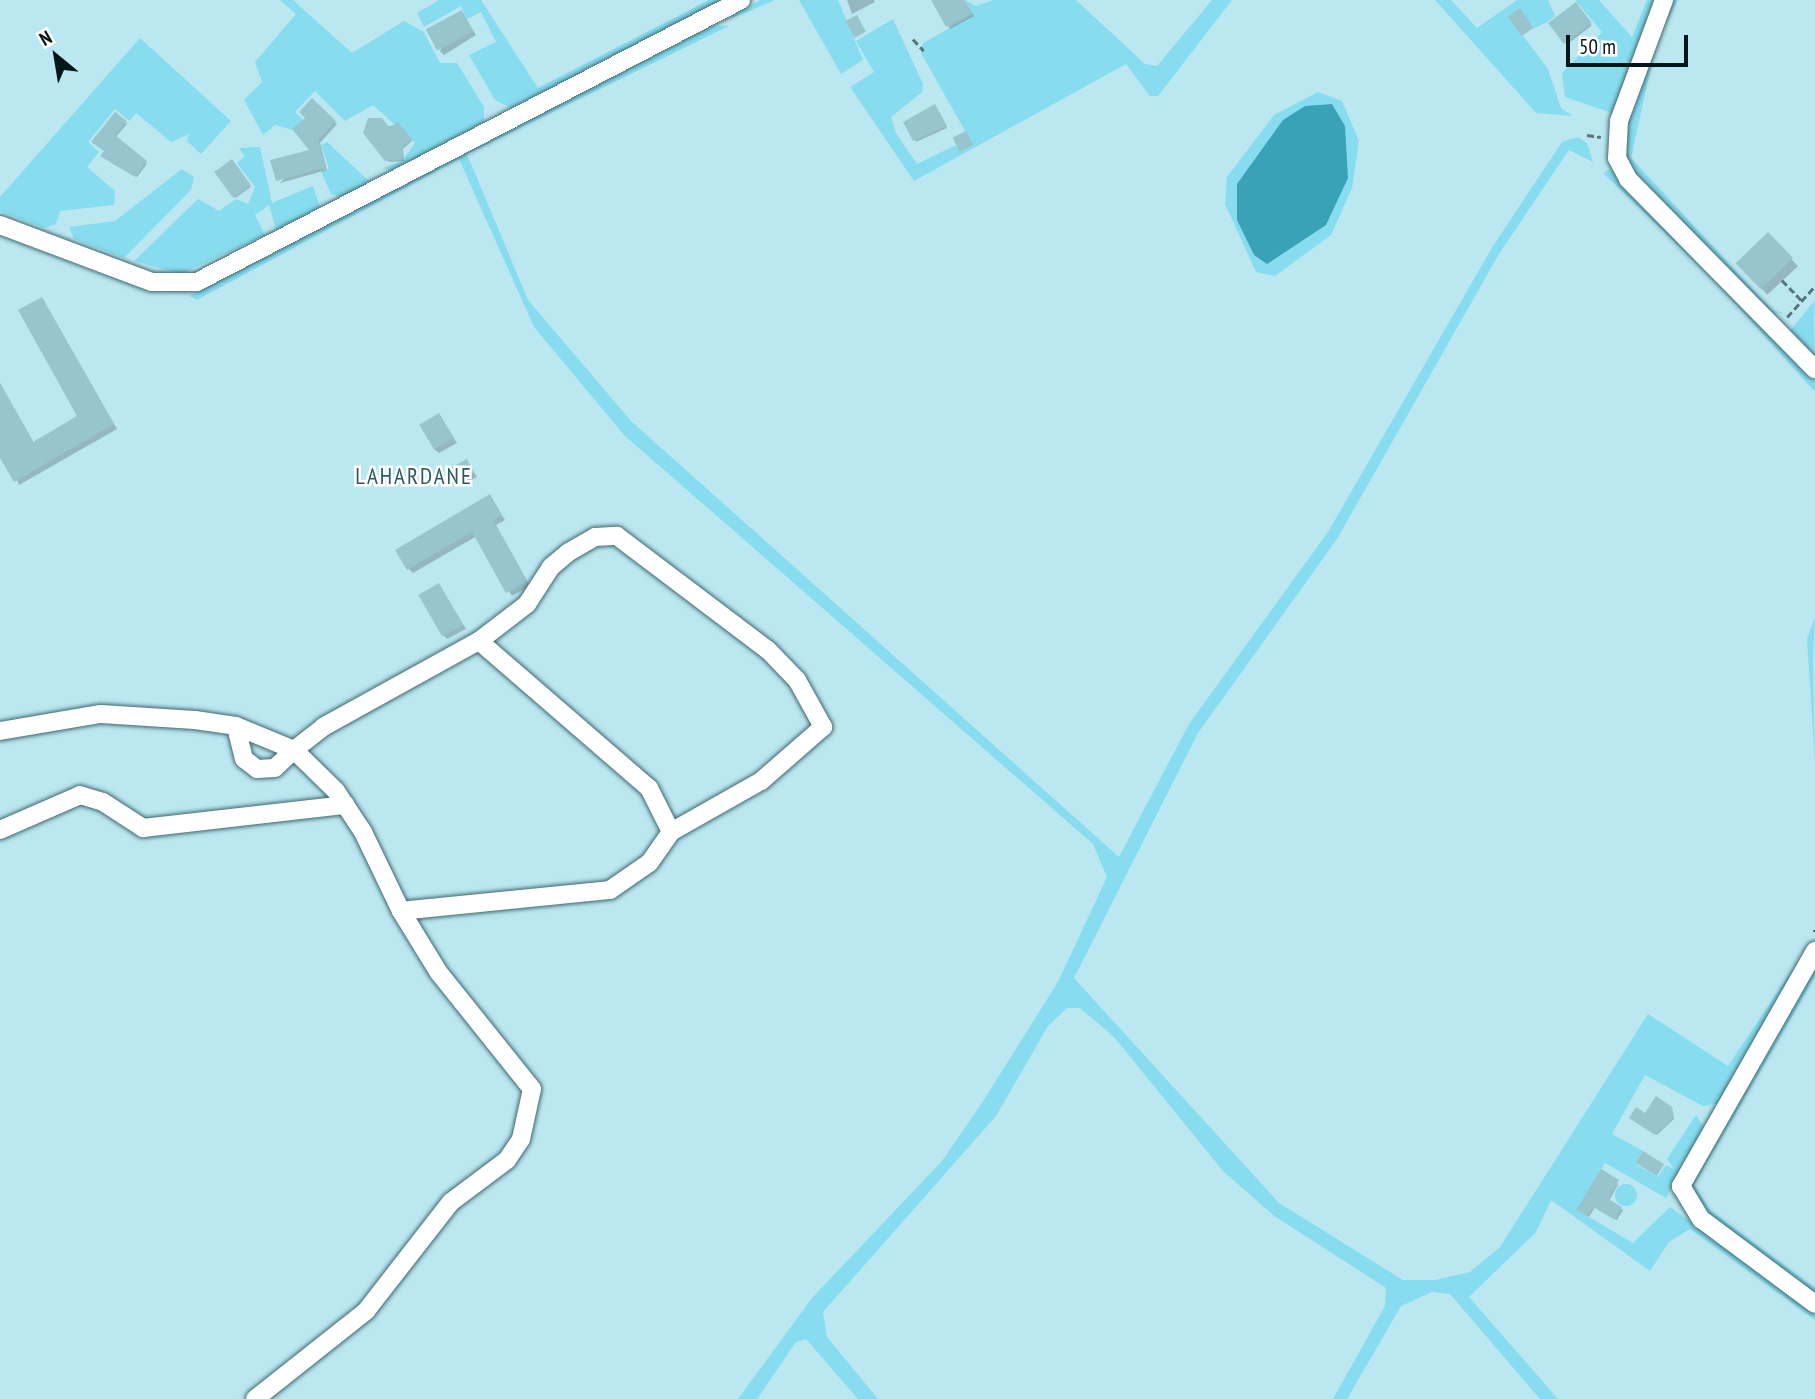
<!DOCTYPE html>
<style>
body{margin:0}
#map{position:relative;width:1815px;height:1399px;overflow:hidden;background:#bbe7f1;font-family:"PT Sans Narrow",sans-serif}
div>[style]{position:absolute}
[style*='--x']{left:calc(var(--x)*1px);top:calc(var(--y)*1px);width:calc(var(--w)*1px);rotate:calc(var(--a)*1deg)}
.green>*{inset:0;background:#87ddef}
.round{border-radius:50%}
.water>*{inset:0;background:#39a2b6}
.shadow>*{inset:0;background:#0003;transform-origin:0 0}
.building>*{inset:0;background:#98c4cd;transform-origin:0 0}
.path>*{height:2.5px;margin-top:-1.25px;transform-origin:0;background:repeating-linear-gradient(90deg,#58757c 0 7px,transparent 0 10.5px)}
.roads{filter:drop-shadow(0 0 2px #3f6870) drop-shadow(0 0 2px #3f6870)}
.minor>*{height:18px;margin:-9px;padding:0 9px;transform-origin:9px;border-radius:9px;background:#fff}
span{translate:-50% -50%;white-space:nowrap;text-align:center;line-height:1.15;-webkit-text-stroke:5px #fff;paint-order:stroke}
.quarter-label{font-size:23px;color:#305962;letter-spacing:2px}
.north{position:absolute;left:21px;top:21px;width:70px;height:70px;-webkit-text-stroke:5px #fff;paint-order:stroke;rotate:330deg;font-size:19px;font-weight:700;line-height:28px;text-align:center;color:#051619}
.north::after{content:'';display:block;margin:auto;width:24px;height:32px;background:#051619;clip-path:polygon(50% 0,100% 100%,50% 72%,0 100%)}
.scale{position:absolute;left:1566px;top:35px;width:122px;height:32px;box-sizing:border-box;border:4px solid #051619;border-top:0;padding-left:9px;font-size:21px;line-height:24px;white-space:nowrap;color:#051619;-webkit-text-stroke:5px #fff;paint-order:stroke}
</style>
<div id="map">
<div class="green">
<div style="clip-path:polygon(280px 0,293px 0,352px 53px,404px 21px,424px 32px,440px 63px,457px 63px,484px 107px,484px 122px,393px 172px,383px 168px,402px 161px,415px 143px,373px 105px,345px 121px,315px 91px,295px 112px,303px 120px,293px 130px,275px 125px,263px 135px,244px 100px,262px 82px,255px 62px,296px 14px)"></div>
<div style="clip-path:polygon(439px 0,481px 0,538px 88px,709px 0,728px 0,511px 108px,495px 100px,469px 55px,496px 42px,481px 12px,467px 19px,461px 6px,424px 27px,417px 13px)"></div>
<div style="clip-path:polygon(760px 0,775px 0,733px 18px,732px 16px)"></div>
<div style="clip-path:polygon(799px 0,838px 0,863px 60px,841px 74px)"></div>
<div style="clip-path:polygon(965px 0,976px 6px,993px 0,1076px 0,1145px 64px,1157px 66px,1212px 0,1232px 0,1158px 96px,1150px 96px,1126px 64px,914px 181px,850px 87px,874px 72px,856px 41px,893px 19px,923px 84px,922px 92px,891px 117px,896px 133px,917px 164px,956px 145px,961px 152px,973px 145px,921px 53px,923px 43px,973px 15px)"></div>
<div style="clip-path:polygon(1435px 0,1451px 0,1477px 28px,1517px 0,1548px 0,1555px 16px,1546px 23px,1534px 28px,1520px 9px,1509px 17px,1548px 69px,1561px 108px,1573px 116px,1536px 113px)"></div>
<div style="clip-path:polygon(1575px 0,1599px 0,1632px 37px,1647px 0,1660px 0,1615px 114px,1565px 97px,1562px 73px,1602px 32px)"></div>
<div style="clip-path:polygon(1670px 0,1678px 0,1657px 40px,1631px 158px,1772px 310px,1784px 313px,1766px 312px,1625px 165px,1624px 129px)"></div>
<div style="clip-path:polygon(709px 25px,729px 26px,467px 154px,528px 300px,631px 421px,1119px 857px,1189px 724px,1328px 532px,1493px 246px,1562px 142px,1578px 137px,1587px 143px,1593px 162px,1569px 150px,1499px 254px,1337px 539px,1198px 733px,1074px 978px,1279px 1203px,1403px 1280px,1435px 1280px,1470px 1272px,1500px 1247px,1648px 1014px,1728px 1066px,1815px 936px,1721px 1103px,1703px 1106px,1645px 1075px,1612px 1134px,1643px 1151px,1636px 1164px,1658px 1177px,1666px 1165px,1674px 1169px,1667px 1159px,1696px 1115px,1705px 1128px,1666px 1198px,1605px 1163px,1577px 1210px,1633px 1243px,1670px 1207px,1815px 1309px,1815px 1320px,1690px 1229px,1669px 1242px,1650px 1271px,1551px 1200px,1536px 1232px,1469px 1297px,1558px 1399px,1540px 1399px,1450px 1294px,1432px 1292px,1401px 1306px,1347px 1399px,1333px 1399px,1385px 1306px,1386px 1288px,1273px 1215px,1223px 1171px,1114px 1037px,1080px 1008px,1067px 1008px,1048px 1026px,996px 1116px,823px 1312px,827px 1337px,878px 1399px,858px 1399px,806px 1339px,796px 1342px,757px 1399px,738px 1399px,812px 1298px,942px 1161px,980px 1106px,1058px 982px,1107px 877px,1093px 844px,624px 435px,534px 327px,459px 159px,197px 300px,189px 296px)"></div>
<div style="clip-path:polygon(140px 38px,231px 121px,201px 154px,187px 141px,189px 134px,171px 142px,136px 113px,129px 121px,115px 109px,88px 142px,99px 152px,87px 167px,115px 191px,114px 205px,60px 211px,56px 224px,44px 228px,0 211px,0 197px)"></div>
<div style="clip-path:polygon(1318px 92px,1342px 101px,1359px 141px,1352px 188px,1331px 235px,1275px 276px,1256px 272px,1225px 204px,1227px 177px,1274px 115px)"></div>
<div style="clip-path:polygon(327px 142px,371px 183px,344px 198px,331px 194px,321px 171px,329px 169px,321px 145px)"></div>
<div style="clip-path:polygon(260px 147px,272px 203px,313px 186px,320px 207px,276px 230px,269px 205px,255px 215px,265px 235px,181px 274px,134px 261px,198px 199px,219px 211px,236px 199px,248px 204px,255px 187px,237px 163px,245px 156px,239px 148px)"></div>
<div style="clip-path:polygon(182px 169px,194px 177px,191px 190px,124px 258px,74px 239px,69px 227px,115px 221px)"></div>
<div style="clip-path:polygon(1610px 169px,1720px 278px,1815px 381px,1815px 392px,1714px 280px,1603px 173px)"></div>
<div style="clip-path:polygon(1815px 300px,1814px 319px,1815px 359px,1789px 332px)"></div>
<div style="clip-path:polygon(1815px 617px,1813px 662px,1815px 763px,1807px 639px)"></div>
<div style="clip-path:polygon(1815px 962px,1815px 977px,1694px 1185px,1711px 1211px,1815px 1288px,1815px 1299px,1705px 1217px,1688px 1182px)"></div>
<div class="round" style="left:1615px;top:1184px;width:22px;height:22px"></div>
</div>
<div class="water">
<div style="clip-path:polygon(1332px 104px,1345px 126px,1348px 178px,1326px 225px,1267px 264px,1254px 255px,1237px 220px,1237px 184px,1283px 120px,1305px 106px)"></div>
</div>
<div class="shadow">
<div style="clip-path:polygon(847px 0,874px 0,875px 2px,852px 14px)"></div>
<div style="clip-path:polygon(932px 0,964px 0,974px 16px,950px 29px)"></div>
<div style="left:1576px;top:5px;width:26px;height:31px;rotate:53deg"></div>
<div style="clip-path:polygon(462px 12px,476px 35px,444px 55px,440px 51px)"></div>
<div style="clip-path:polygon(312px 101px,337px 124px,320px 143px,327px 170px,280px 183px,312px 150px)"></div>
<div style="clip-path:polygon(936px 108px,947px 128px,916px 142px,915px 140px)"></div>
<div style="clip-path:polygon(116px 114px,127px 124px,115px 138px,147px 164px,137px 177px,104px 157px)"></div>
<div style="clip-path:polygon(398px 124px,412px 141px,403px 149px,404px 161px,389px 162px,365px 133px)"></div>
<div style="left:232px;top:161px;width:32px;height:19px;rotate:54deg"></div>
<div style="left:1768px;top:234px;width:44px;height:42px;rotate:47deg"></div>
<div style="clip-path:polygon(42px 299px,117px 429px,19px 485px,0 436px,0 383px,34px 443px,79px 417px)"></div>
<div style="clip-path:polygon(439px 415px,457px 443px,439px 453px,434px 449px)"></div>
<div style="clip-path:polygon(470px 466px,477px 477px,458px 487px,454px 483px)"></div>
<div style="clip-path:polygon(490px 497px,505px 520px,496px 525px,530px 586px,512px 596px,477px 536px,413px 573px,409px 569px,398px 551px)"></div>
<div style="clip-path:polygon(439px 585px,466px 629px,447px 639px,443px 635px)"></div>
<div style="clip-path:polygon(1671px 1108px,1674px 1119px,1657px 1135px,1633px 1120px)"></div>
<div style="clip-path:polygon(1619px 1183px,1609px 1201px,1623px 1210px,1617px 1220px,1595px 1207px,1589px 1217px,1580px 1211px)"></div>
</div>
<div class="building">
<div style="clip-path:polygon(931px 0,965px 0,972px 13px,946px 27px)"></div>
<div style="left:1576px;top:2px;width:26px;height:35px;rotate:53deg"></div>
<div style="left:1520px;top:8px;width:24px;height:15px;rotate:55deg"></div>
<div style="left:462px;top:10px;width:24px;height:41px;rotate:62deg"></div>
<div style="left:857px;top:15px;width:19px;height:13px;rotate:62deg"></div>
<div style="clip-path:polygon(312px 98px,336px 121px,318px 140px,327px 173px,323px 168px,276px 181px,270px 160px,309px 150px,292px 129px,305px 118px,299px 112px)"></div>
<div style="clip-path:polygon(935px 104px,947px 126px,913px 141px,903px 122px)"></div>
<div style="clip-path:polygon(115px 112px,127px 121px,115px 135px,147px 161px,135px 177px,100px 156px,104px 151px,91px 142px)"></div>
<div style="clip-path:polygon(368px 118px,382px 118px,390px 128px,398px 122px,412px 139px,402px 147px,403px 160px,385px 161px,363px 133px)"></div>
<div style="left:966px;top:131px;width:16px;height:15px;rotate:63deg"></div>
<div style="left:232px;top:159px;width:32px;height:22px;rotate:54deg"></div>
<div style="left:1768px;top:232px;width:36px;height:45px;rotate:46deg"></div>
<div style="clip-path:polygon(42px 297px,114px 424px,14px 482px,0 458px,0 383px,33px 442px,77px 416px,18px 310px)"></div>
<div style="left:439px;top:413px;width:29px;height:23px;rotate:59deg"></div>
<div style="left:467px;top:459px;width:15px;height:24px;rotate:62deg"></div>
<div style="clip-path:polygon(490px 494px,502px 515px,493px 520px,527px 581px,506px 593px,472px 532px,407px 570px,395px 550px)"></div>
<div style="left:439px;top:583px;width:48px;height:24px;rotate:60deg"></div>
<div style="clip-path:polygon(1656px 1096px,1672px 1107px,1674px 1117px,1655px 1135px,1629px 1118px,1636px 1107px,1645px 1113px)"></div>
<div style="left:1643px;top:1151px;width:25px;height:14px;rotate:32deg"></div>
<div style="clip-path:polygon(1601px 1169px,1619px 1180px,1608px 1199px,1622px 1207px,1615px 1220px,1593px 1207px,1587px 1216px,1576px 1210px)"></div>
</div>
<div class="path">
<div style="--x:913;--y:39;--w:16;--a:47"></div>
<div style="--x:1587;--y:135;--w:14;--a:8"></div>
<div style="--x:1782;--y:280;--w:29;--a:46"></div>
<div style="--x:1787;--y:317;--w:42;--a:-47.9"></div>
<div style="--x:1813;--y:931;--w:2;--a:0"></div>
</div>
<div class="roads">
<div class="minor">
<div style="--x:1664;--y:0;--w:129;--a:110.4"></div>
<div style="--x:1619;--y:121;--w:37;--a:93"></div>
<div style="--x:1617;--y:158;--w:24;--a:62"></div>
<div style="--x:1628;--y:179;--w:267;--a:45.5"></div>
<div style="--x:0;--y:225;--w:162;--a:20.6"></div>
<div style="--x:152;--y:282;--w:45;--a:0"></div>
<div style="--x:197;--y:282;--w:613;--a:-27.4"></div>
<div style="--x:479;--y:641;--w:225;--a:40.9"></div>
<div style="--x:649;--y:788;--w:49;--a:63.4"></div>
<div style="--x:0;--y:731;--w:102;--a:-9.6"></div>
<div style="--x:101;--y:714;--w:94;--a:3.7"></div>
<div style="--x:195;--y:720;--w:41;--a:8.3"></div>
<div style="--x:236;--y:726;--w:63;--a:22.5"></div>
<div style="--x:294;--y:750;--w:26;--a:137"></div>
<div style="--x:275;--y:768;--w:18;--a:177"></div>
<div style="--x:257;--y:769;--w:16;--a:-142"></div>
<div style="--x:244;--y:759;--w:34;--a:-104"></div>
<div style="--x:0;--y:830;--w:87;--a:-23.6"></div>
<div style="--x:80;--y:795;--w:24;--a:17"></div>
<div style="--x:103;--y:802;--w:48;--a:33"></div>
<div style="--x:143;--y:828;--w:204;--a:-6.5"></div>
<div style="--x:1815;--y:951;--w:271;--a:119.7"></div>
<div style="--x:1681;--y:1186;--w:39;--a:59"></div>
<div style="--x:1701;--y:1219;--w:142;--a:36.7"></div>
<div style="--x:255;--y:1399;--w:142;--a:-38.4"></div>
<div style="--x:366;--y:1311;--w:138;--a:-52.1"></div>
<div style="--x:451;--y:1202;--w:70;--a:-36.9"></div>
<div style="--x:507;--y:1160;--w:25;--a:-56"></div>
<div style="--x:521;--y:1139;--w:51;--a:-77.6"></div>
<div style="--x:532;--y:1089;--w:149;--a:-128.7"></div>
<div style="--x:439;--y:973;--w:73;--a:-121.5"></div>
<div style="--x:401;--y:911;--w:88;--a:-115.7"></div>
<div style="--x:363;--y:832;--w:49;--a:-123.4"></div>
<div style="--x:336;--y:791;--w:59;--a:-135.7"></div>
<div style="--x:294;--y:750;--w:37;--a:-38"></div>
<div style="--x:323;--y:727;--w:178;--a:-28.9"></div>
<div style="--x:479;--y:641;--w:61;--a:-37.6"></div>
<div style="--x:527;--y:604;--w:44;--a:-57"></div>
<div style="--x:551;--y:567;--w:23;--a:-40"></div>
<div style="--x:569;--y:552;--w:30;--a:-30"></div>
<div style="--x:595;--y:537;--w:22;--a:-3"></div>
<div style="--x:617;--y:536;--w:189;--a:37.1"></div>
<div style="--x:768;--y:650;--w:42;--a:46"></div>
<div style="--x:797;--y:680;--w:54;--a:61"></div>
<div style="--x:823;--y:727;--w:82;--a:138.9"></div>
<div style="--x:761;--y:781;--w:103;--a:150.5"></div>
<div style="--x:671;--y:832;--w:38;--a:125"></div>
<div style="--x:649;--y:863;--w:47;--a:145.3"></div>
<div style="--x:610;--y:890;--w:210;--a:174.3"></div>
</div>
</div>
<div class="quarter-label">
<span style="left:414px;top:476px">LAHARDANE</span>
</div>
<div class="north">N</div>
<div class="scale">50 m</div>
</div>
